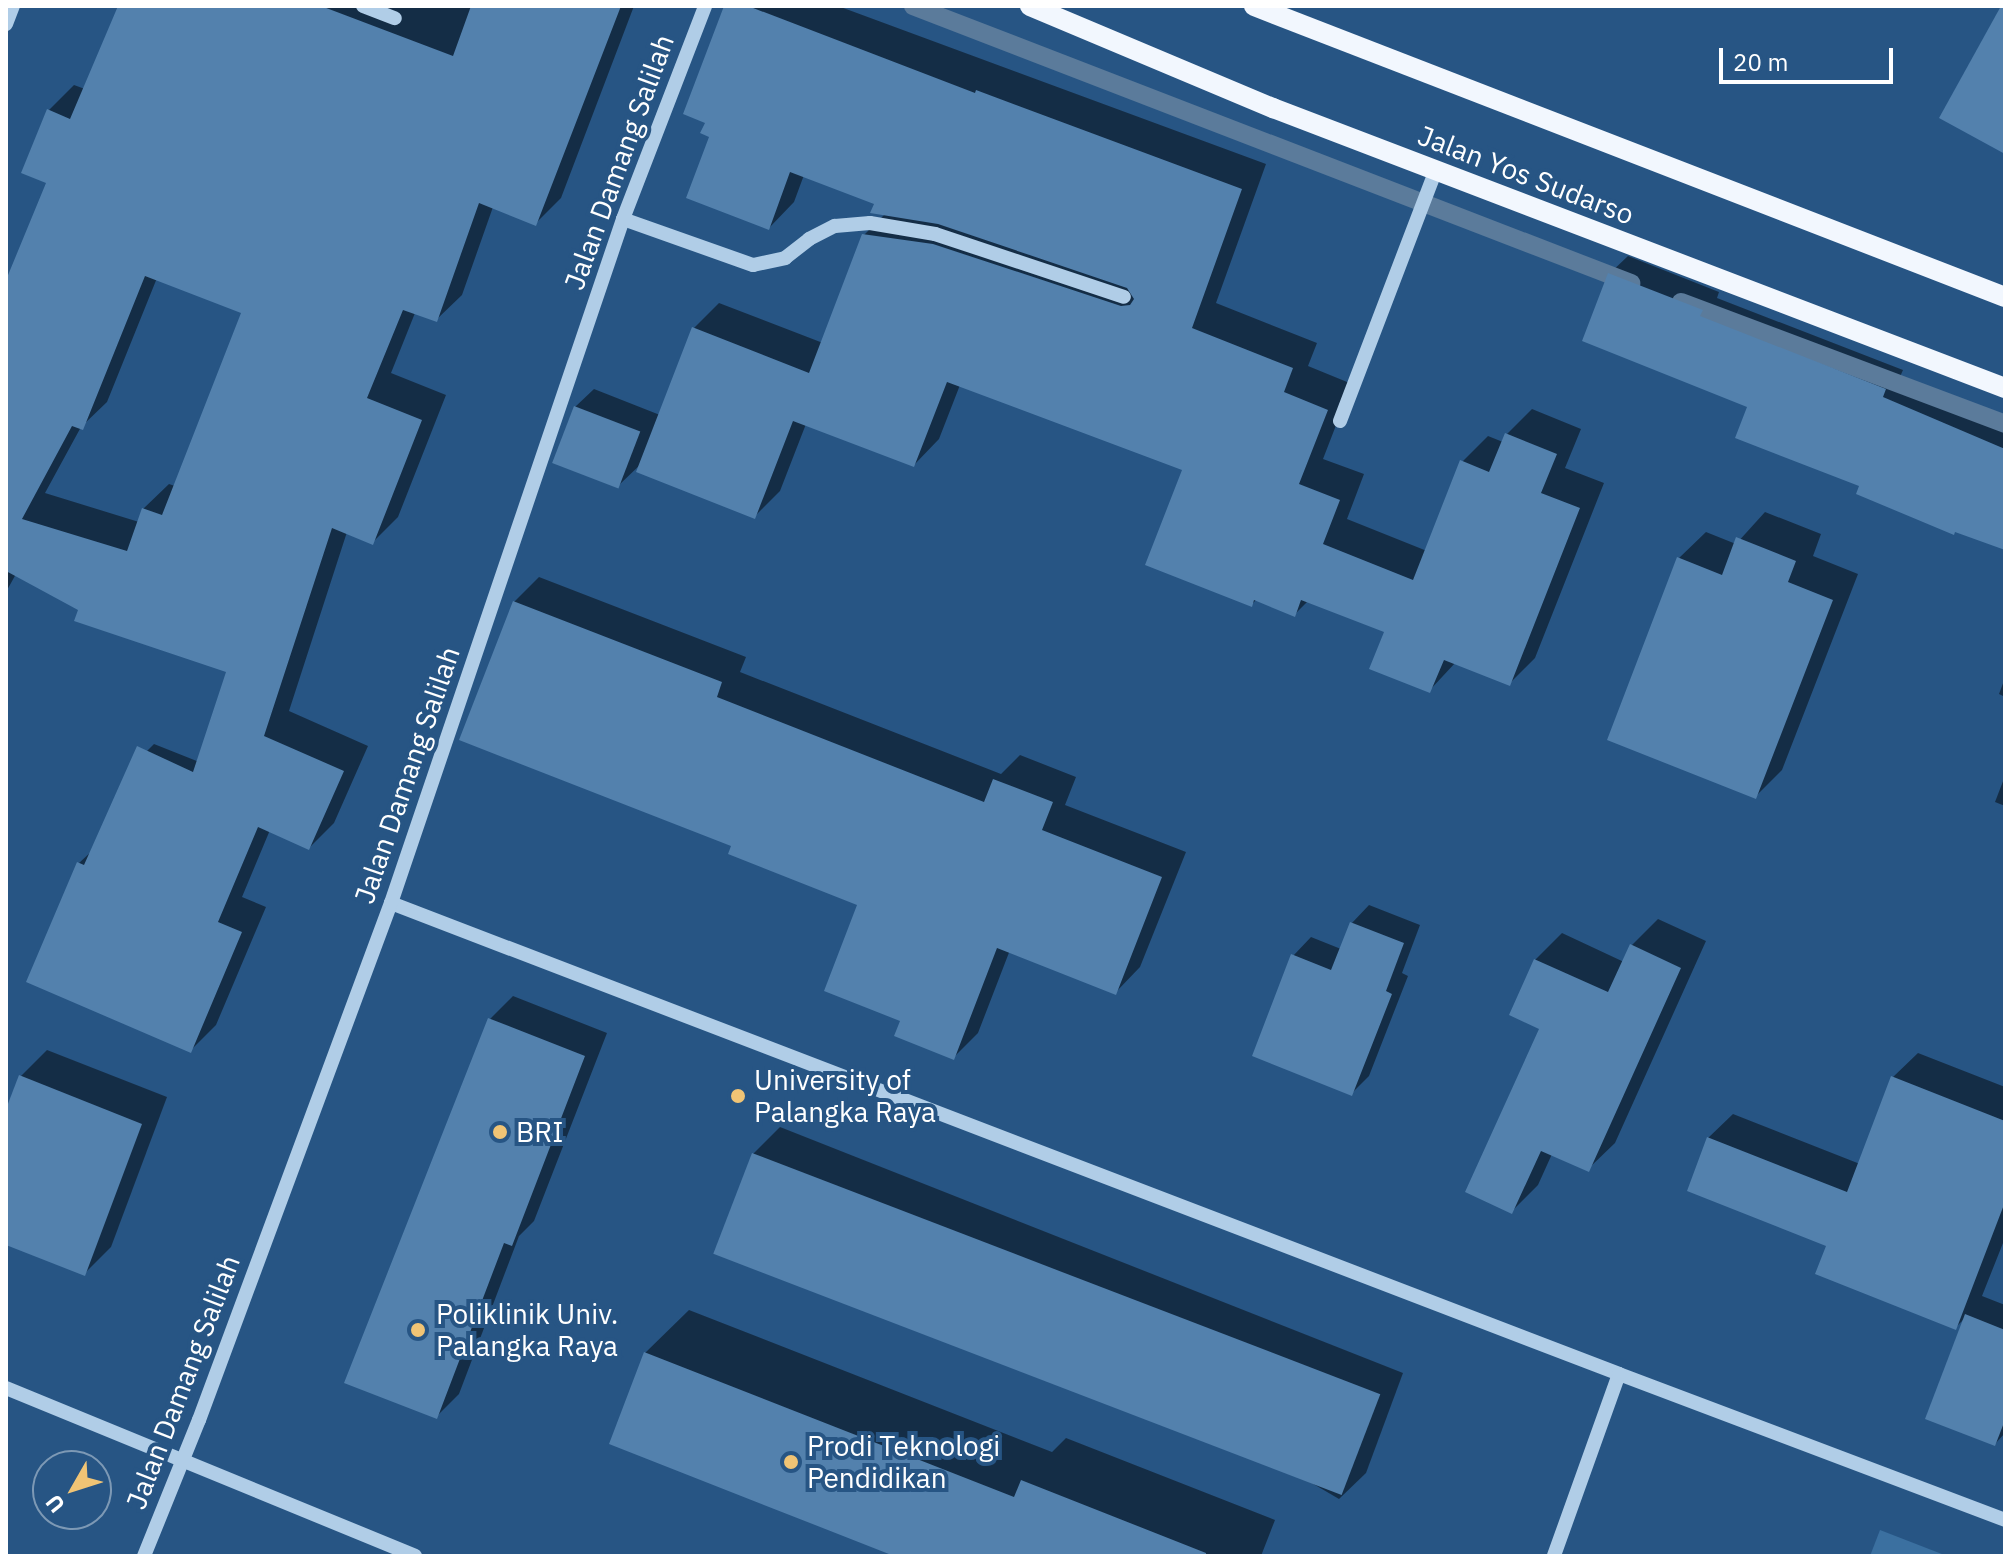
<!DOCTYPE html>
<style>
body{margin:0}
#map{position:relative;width:2011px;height:1562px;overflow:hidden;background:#275584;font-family:"IBM Plex Sans",sans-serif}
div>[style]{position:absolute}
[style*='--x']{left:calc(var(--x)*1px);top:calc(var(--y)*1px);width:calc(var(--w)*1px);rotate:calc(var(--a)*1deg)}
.green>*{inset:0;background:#3b70a0}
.shadow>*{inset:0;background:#0007}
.stream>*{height:18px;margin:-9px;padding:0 9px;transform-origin:9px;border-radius:9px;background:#5b7b9b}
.building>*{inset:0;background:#5381ad;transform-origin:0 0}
.minor>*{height:14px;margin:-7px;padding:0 7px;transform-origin:7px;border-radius:7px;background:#b0cde7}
.major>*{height:20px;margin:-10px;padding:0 10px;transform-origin:10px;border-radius:10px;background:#f2f7fe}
.dots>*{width:22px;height:22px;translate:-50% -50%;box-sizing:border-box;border:4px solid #275584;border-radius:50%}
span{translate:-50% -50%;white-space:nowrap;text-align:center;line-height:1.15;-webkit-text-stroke:8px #275584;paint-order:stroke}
.street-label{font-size:28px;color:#fff}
.poi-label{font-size:28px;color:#fff}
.left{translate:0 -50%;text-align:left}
.frame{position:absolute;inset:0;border:8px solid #fff;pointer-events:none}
.north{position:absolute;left:32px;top:1450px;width:80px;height:80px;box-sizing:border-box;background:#275584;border:2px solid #7d99b5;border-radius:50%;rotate:231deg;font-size:22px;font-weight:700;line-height:32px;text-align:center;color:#fff}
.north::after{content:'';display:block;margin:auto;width:28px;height:36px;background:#f0c475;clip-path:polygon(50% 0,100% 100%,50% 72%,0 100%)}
.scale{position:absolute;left:1719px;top:48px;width:174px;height:36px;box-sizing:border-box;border:4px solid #fff;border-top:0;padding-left:10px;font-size:24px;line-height:28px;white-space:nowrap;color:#fff;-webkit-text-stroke:6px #275584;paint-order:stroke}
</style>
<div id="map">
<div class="green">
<div style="clip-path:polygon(1880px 1530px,1947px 1556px,1870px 1556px)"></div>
</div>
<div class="shadow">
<div style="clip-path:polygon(evenodd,120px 6px,634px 6px,561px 198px,535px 224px,493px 207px,462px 295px,436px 320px,415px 313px,391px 373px,446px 395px,398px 517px,373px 542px,347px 532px,289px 711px,368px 746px,334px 823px,309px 848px,270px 830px,242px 897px,266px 907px,216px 1025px,190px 1051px,79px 863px,93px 850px,129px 769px,154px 744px,232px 775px,229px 671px,80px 609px,16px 574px,6px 592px,6px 309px,49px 182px,49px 110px,74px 85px,85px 89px,120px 6px,157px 278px,244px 312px,175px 486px,169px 484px,143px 509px,139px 522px,45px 493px,81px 427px,107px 402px,157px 278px)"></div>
<div style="clip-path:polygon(726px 6px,838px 6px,1266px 164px,1216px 303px,1317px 343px,1308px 366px,1352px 384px,1323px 459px,1364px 474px,1347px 519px,1427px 551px,1462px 462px,1488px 436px,1503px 442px,1507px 434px,1532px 409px,1581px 429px,1565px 468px,1604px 483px,1535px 658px,1509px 684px,1456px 662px,1429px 691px,1387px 631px,1308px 601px,1295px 614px,1257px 599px,1252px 604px,1185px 469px,960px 385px,939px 439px,914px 465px,806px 424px,780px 491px,755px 516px,642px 463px,618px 486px,575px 407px,594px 389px,660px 415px,694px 328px,719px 303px,823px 343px,864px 235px,885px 214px,876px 203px,804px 175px,794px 202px,769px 228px,707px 122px)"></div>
<div style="clip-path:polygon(1628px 256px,1719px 292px,1717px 298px,1903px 370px,1899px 379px,2005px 422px,2005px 548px,1862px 485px,1750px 406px,1609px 274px)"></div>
<div style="clip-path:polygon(1765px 512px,1821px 534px,1813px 556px,1858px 574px,1782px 770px,1755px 797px,1679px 558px,1706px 532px,1736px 544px)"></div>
<div style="clip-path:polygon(539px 577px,746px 657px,740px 672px,1001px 774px,1020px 755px,1076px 777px,1065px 805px,1186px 852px,1140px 967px,1116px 992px,1010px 950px,978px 1033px,953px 1058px,902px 1020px,860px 904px,734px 845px,514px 602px)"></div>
<div style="clip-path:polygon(2005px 678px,2005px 697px,1999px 694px)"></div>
<div style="clip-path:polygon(2005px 776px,2005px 806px,1995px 802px)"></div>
<div style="clip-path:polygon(1369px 905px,1420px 925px,1402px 973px,1408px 976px,1369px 1076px,1351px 1094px,1293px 956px,1311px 937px,1341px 949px,1351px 924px)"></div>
<div style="clip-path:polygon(1658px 919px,1706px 941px,1615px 1143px,1588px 1169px,1552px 1154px,1538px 1185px,1512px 1211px,1541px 1028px,1535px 960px,1562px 933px,1624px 962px,1631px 946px)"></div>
<div style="clip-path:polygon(513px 996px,607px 1033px,534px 1221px,519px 1236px,459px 1394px,436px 1417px,490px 1019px)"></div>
<div style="clip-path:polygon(47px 1050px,167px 1097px,111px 1247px,84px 1274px,6px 1243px,6px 1115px,20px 1077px)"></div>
<div style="clip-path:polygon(1918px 1053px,2005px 1087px,2005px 1238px,1982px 1296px,2005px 1305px,2005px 1433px,1995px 1444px,1966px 1317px,1955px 1328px,1829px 1244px,1708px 1138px,1733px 1114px,1860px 1164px,1893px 1077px)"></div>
<div style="clip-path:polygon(780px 1127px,1403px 1373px,1366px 1473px,1339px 1499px,753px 1154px)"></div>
<div style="clip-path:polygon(689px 1310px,1052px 1452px,1066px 1438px,1275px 1520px,1261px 1556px,898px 1556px,645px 1353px)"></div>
</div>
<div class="stream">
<div style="--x:913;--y:6;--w:770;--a:21.1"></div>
<div style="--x:1681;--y:302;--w:346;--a:20.6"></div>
</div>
<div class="building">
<div style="clip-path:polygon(evenodd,118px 6px,321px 6px,453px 56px,471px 6px,621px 6px,536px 226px,479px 203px,437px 322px,403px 310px,367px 398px,422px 420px,373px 545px,332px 528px,264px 736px,344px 771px,309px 850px,258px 827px,218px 922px,242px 932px,191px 1053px,26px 982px,77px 862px,84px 865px,137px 746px,193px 772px,226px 672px,74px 621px,78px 610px,6px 571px,6px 280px,46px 183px,21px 173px,47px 109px,70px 119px,118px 6px,145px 276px,241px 313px,162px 515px,142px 508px,127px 551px,22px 519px,72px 426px,83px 430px,145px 276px)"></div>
<div style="clip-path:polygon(724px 6px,748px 6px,975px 93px,976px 90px,1242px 189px,1192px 328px,1293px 368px,1284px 392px,1328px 410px,1299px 484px,1340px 500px,1323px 544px,1413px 580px,1460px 460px,1489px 472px,1505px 433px,1557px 454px,1541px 493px,1580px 508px,1510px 686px,1444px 660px,1430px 693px,1369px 669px,1384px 632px,1301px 600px,1295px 617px,1254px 600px,1252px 607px,1145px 565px,1182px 470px,947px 382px,914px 467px,793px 421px,755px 519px,636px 472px,692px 327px,809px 373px,862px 234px,933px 244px,1121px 306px,1130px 305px,1134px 299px,1127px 288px,938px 224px,870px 213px,874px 204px,790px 172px,769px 230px,686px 198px,709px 137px,700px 133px,705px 123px,683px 114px)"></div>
<div style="clip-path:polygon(2001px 6px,2005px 6px,2005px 154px,1939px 118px)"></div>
<div style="clip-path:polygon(1608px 273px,1703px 310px,1700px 316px,1886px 389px,1883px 397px,2005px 449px,2005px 550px,1955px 532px,1954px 535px,1856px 494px,1859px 486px,1735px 438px,1747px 407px,1582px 341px)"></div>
<div style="left:574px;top:406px;width:71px;height:61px;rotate:21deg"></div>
<div style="clip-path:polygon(1736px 537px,1796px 561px,1788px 582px,1833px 600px,1756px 799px,1607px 740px,1677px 557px,1722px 575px)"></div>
<div style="clip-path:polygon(513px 601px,722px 682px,717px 697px,984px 802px,993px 779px,1053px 802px,1042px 830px,1162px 877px,1116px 995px,997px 948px,954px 1060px,894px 1036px,900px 1021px,824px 991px,857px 905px,728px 854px,731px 846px,459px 740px)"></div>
<div style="clip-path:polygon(1350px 922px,1404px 943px,1386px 991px,1392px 994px,1352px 1096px,1252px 1056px,1291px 954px,1331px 970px)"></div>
<div style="clip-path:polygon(1630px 944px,1681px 968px,1589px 1172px,1541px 1151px,1512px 1214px,1465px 1192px,1539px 1029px,1509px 1015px,1534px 959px,1608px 992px)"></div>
<div style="clip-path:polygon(488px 1018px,585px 1056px,512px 1246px,504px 1243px,437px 1419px,344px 1383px)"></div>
<div style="clip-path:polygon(19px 1075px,142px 1124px,85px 1276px,6px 1245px,6px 1109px)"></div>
<div style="clip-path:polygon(1891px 1076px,2005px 1121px,2005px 1202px,1956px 1330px,1815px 1274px,1826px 1246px,1687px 1191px,1707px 1137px,1847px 1192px)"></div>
<div style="left:752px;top:1153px;width:673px;height:108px;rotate:21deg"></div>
<div style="clip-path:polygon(1965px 1314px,2005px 1330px,2005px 1420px,1995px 1446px,1925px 1419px)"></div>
<div style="clip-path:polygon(644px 1352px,1014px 1497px,1021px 1480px,1206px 1553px,1206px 1556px,894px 1556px,609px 1444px)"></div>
</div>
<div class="minor">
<div style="--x:363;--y:6;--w:34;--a:21"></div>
<div style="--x:6;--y:24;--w:19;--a:-69"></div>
<div style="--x:623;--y:219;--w:138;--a:19.5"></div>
<div style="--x:753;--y:265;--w:33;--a:-12"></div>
<div style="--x:785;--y:258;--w:31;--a:-38"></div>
<div style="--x:809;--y:239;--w:29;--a:-27"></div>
<div style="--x:835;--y:226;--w:35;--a:-5"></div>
<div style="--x:870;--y:223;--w:66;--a:9.6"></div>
<div style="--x:935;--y:234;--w:199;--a:18.4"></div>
<div style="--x:1340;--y:421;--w:269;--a:-69.1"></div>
<div style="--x:391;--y:903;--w:1315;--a:20.98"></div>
<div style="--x:1619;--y:1374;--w:193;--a:109.7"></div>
<div style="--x:1619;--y:1374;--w:413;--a:20.7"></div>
<div style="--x:6;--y:1388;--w:442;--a:22.3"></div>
<div style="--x:144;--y:1556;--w:147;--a:-68"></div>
<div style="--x:199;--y:1420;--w:552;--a:-69.63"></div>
<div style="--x:391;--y:903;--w:722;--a:-71.26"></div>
<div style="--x:623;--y:219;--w:228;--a:-68.9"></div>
</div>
<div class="major">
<div style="--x:1030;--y:6;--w:264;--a:22.8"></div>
<div style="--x:1273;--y:108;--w:784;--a:20.93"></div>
<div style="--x:1254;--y:6;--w:805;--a:21.18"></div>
</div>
<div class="dots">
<div style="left:738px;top:1096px;background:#f0c475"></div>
<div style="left:500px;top:1132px;background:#f0c475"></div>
<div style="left:418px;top:1330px;background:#f0c475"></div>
<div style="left:791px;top:1462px;background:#f0c475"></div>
</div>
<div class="street-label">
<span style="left:619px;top:162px;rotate:-70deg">Jalan Damang Salilah</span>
<span style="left:1526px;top:175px;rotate:21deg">Jalan Yos Sudarso</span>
<span style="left:407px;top:775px;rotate:-71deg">Jalan Damang Salilah</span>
<span style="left:183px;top:1382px;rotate:-69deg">Jalan Damang Salilah</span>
</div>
<div class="poi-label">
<span class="left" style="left:754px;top:1096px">University of<br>Palangka Raya</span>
<span class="left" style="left:516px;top:1132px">BRI</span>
<span class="left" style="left:436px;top:1330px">Poliklinik Univ.<br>Palangka Raya</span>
<span class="left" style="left:807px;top:1462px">Prodi Teknologi<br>Pendidikan</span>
</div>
<div class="frame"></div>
<div class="north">U</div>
<div class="scale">20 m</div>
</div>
